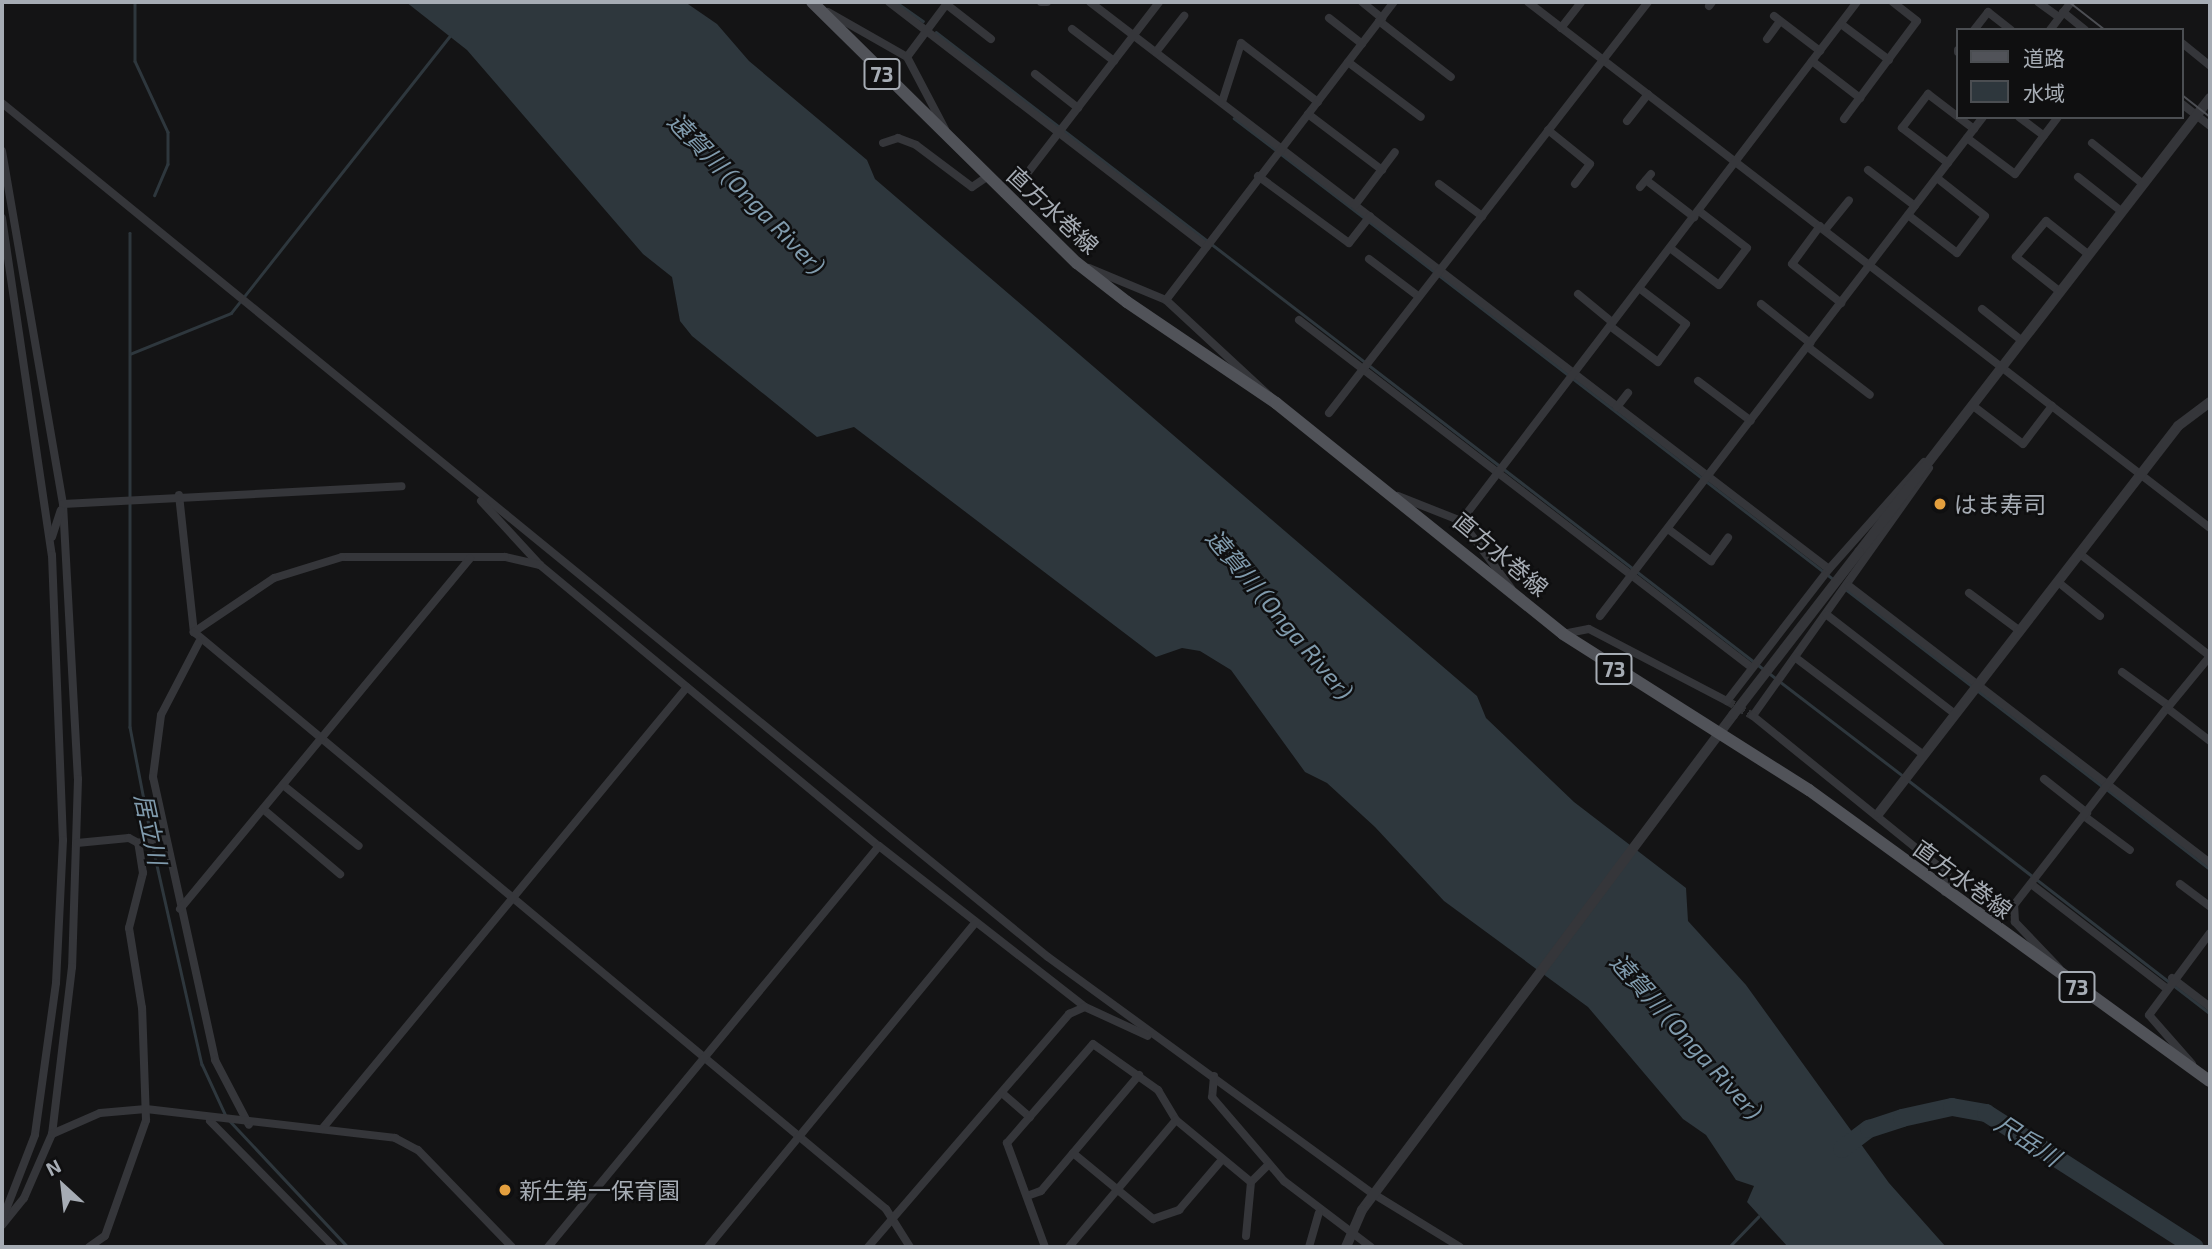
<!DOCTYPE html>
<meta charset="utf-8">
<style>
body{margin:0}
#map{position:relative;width:2212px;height:1249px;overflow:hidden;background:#141415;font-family:"Exo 2","Noto Sans JP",sans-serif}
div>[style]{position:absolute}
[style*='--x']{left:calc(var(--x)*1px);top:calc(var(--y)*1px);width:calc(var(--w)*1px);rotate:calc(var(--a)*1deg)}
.water>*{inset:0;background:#2e373d}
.stream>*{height:2.5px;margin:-1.25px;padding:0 1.25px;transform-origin:1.25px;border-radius:1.25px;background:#2e373d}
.river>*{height:18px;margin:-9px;padding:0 9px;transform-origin:9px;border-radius:9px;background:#2e373d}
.minor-tunnel>*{height:8px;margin-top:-4px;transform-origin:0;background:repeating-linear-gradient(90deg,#313235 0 8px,transparent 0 12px)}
.minor>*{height:8px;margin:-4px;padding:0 4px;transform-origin:4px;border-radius:4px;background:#35363a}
.tertiary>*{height:10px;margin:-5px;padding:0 5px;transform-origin:5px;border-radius:5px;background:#35363a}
.primary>*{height:12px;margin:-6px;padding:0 6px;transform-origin:6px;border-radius:6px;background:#515359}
.tram>*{height:2px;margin:-1px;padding:0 1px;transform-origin:1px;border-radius:1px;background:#4c4e53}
.tertiary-bridge>*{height:10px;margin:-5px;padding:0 5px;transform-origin:5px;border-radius:5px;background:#35363a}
.dots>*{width:19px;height:19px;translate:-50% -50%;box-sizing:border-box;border:4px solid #0f0f10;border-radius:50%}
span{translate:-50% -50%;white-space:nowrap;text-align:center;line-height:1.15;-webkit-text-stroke:5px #0f0f10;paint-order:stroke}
.shield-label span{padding:2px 5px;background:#0f0f10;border:2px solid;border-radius:5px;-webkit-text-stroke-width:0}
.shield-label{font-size:21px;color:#a6acb4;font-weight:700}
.street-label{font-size:23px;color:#a6acb4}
.poi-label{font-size:23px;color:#a6acb4}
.left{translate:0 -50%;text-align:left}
.water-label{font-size:24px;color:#809bad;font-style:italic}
.frame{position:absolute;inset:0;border:4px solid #a6acb4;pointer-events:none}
.legend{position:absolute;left:1956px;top:28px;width:228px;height:91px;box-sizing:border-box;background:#0f0f10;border:2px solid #4b4e52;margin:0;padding:9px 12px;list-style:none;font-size:21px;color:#a6acb4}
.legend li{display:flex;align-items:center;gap:14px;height:35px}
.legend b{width:35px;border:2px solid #4b4e52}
.north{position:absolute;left:28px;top:1151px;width:70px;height:70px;-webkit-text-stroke:5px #0f0f10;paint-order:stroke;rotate:333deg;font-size:19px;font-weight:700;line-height:28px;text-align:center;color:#a6acb4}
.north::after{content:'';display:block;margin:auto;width:24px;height:32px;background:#a6acb4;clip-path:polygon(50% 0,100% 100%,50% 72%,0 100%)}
</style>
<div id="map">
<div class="water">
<div style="clip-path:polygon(406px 2px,685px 2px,717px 24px,749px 61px,867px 160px,875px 179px,1477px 696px,1486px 718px,1574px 802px,1686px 888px,1688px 921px,1746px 985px,1889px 1183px,1946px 1247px,1788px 1247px,1747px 1202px,1754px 1186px,1736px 1180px,1706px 1135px,1683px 1119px,1588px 1007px,1444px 901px,1375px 827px,1327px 783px,1305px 772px,1231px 670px,1200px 651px,1182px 648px,1156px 657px,854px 427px,817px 437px,692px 336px,680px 321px,672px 277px,643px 254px,467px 50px)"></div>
</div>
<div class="stream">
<div style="--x:135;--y:2;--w:59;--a:90"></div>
<div style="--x:135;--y:61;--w:78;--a:65.1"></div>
<div style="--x:168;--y:132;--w:32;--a:90"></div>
<div style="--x:168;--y:164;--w:34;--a:113"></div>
<div style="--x:896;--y:2;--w:33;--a:35"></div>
<div style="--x:936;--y:32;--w:541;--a:37.57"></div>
<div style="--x:1234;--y:118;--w:165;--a:37.4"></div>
<div style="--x:1370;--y:222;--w:585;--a:37.63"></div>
<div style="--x:130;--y:233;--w:494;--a:90"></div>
<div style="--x:130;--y:727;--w:111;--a:79.1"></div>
<div style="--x:130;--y:354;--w:109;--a:-22.1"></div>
<div style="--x:231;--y:313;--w:352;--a:-51.7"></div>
<div style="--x:1370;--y:366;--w:497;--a:37.6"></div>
<div style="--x:1847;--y:590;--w:158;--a:37.5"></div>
<div style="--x:1769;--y:673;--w:169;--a:37.5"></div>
<div style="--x:1977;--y:690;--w:158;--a:37.5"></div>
<div style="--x:1908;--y:780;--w:381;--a:37.7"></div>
<div style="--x:2108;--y:790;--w:129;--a:37.8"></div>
<div style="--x:152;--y:843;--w:227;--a:77.3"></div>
<div style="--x:202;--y:1064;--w:57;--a:65.2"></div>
<div style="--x:230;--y:1121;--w:173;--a:46.9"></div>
<div style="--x:1729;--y:1247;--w:42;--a:-46"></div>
</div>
<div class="river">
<div style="--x:1842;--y:1149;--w:34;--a:-37"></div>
<div style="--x:1869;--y:1129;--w:35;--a:-18"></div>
<div style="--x:1902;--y:1118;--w:51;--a:-12.4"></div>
<div style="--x:1952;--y:1107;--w:35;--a:10"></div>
<div style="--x:1986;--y:1113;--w:248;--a:32.7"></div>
</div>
<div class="minor-tunnel">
<div style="--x:1727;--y:701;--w:30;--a:30"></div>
</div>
<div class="minor">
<div style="--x:889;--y:2;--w:401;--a:37.6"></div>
<div style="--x:1041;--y:2;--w:6;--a:0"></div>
<div style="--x:1090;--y:2;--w:931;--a:37.5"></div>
<div style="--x:1362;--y:2;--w:26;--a:39"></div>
<div style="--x:1528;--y:2;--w:861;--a:37.64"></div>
<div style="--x:2038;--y:2;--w:26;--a:36"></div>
<div style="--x:946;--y:4;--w:57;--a:37.9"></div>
<div style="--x:1709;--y:6;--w:5;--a:-53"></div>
<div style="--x:828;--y:12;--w:91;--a:29.7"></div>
<div style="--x:2063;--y:12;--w:28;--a:39"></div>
<div style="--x:1774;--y:16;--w:58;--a:37.3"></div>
<div style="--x:1329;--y:18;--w:42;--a:38.2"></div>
<div style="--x:1379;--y:21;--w:91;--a:37.9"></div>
<div style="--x:1841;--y:24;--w:60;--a:36.9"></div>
<div style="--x:1561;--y:28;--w:33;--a:-52"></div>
<div style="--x:1072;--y:29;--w:53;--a:37.3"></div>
<div style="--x:1974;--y:30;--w:23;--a:-52"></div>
<div style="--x:1988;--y:12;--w:29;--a:38"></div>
<div style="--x:2050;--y:30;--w:35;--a:-53"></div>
<div style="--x:1767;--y:39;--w:22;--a:-54"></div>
<div style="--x:2182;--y:43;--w:36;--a:39"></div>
<div style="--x:1958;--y:50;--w:2;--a:90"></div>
<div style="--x:1156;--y:52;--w:46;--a:-52.1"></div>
<div style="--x:1812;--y:61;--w:61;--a:37.6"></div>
<div style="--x:1348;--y:62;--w:91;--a:37"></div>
<div style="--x:1035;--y:74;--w:55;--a:38.3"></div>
<div style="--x:1222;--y:102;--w:62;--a:-72.1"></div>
<div style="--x:1241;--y:43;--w:97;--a:37.5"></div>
<div style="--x:2;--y:103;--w:1350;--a:39.23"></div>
<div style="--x:1048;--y:957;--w:401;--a:36.1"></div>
<div style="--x:1372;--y:1193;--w:103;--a:31.5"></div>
<div style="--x:2182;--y:104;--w:36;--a:38"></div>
<div style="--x:1308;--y:114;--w:93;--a:37.1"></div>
<div style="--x:2019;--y:117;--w:31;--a:37"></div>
<div style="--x:1844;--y:119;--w:122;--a:-53.3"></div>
<div style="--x:1917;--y:21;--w:31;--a:-142"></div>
<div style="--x:1627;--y:121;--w:34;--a:-52"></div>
<div style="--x:945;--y:129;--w:81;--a:-117.8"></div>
<div style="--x:907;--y:57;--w:69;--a:-53.3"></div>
<div style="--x:1548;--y:130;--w:54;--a:39"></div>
<div style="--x:1590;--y:164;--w:25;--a:127"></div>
<div style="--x:1967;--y:138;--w:60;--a:36.9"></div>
<div style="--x:2015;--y:174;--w:71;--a:-53"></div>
<div style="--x:883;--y:143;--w:16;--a:-18"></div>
<div style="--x:898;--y:138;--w:19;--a:21"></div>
<div style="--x:916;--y:145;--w:70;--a:36.9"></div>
<div style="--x:972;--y:187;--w:18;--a:-34"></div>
<div style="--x:2092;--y:143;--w:64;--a:38.7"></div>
<div style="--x:2;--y:151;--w:358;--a:80.2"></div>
<div style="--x:63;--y:504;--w:275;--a:86.9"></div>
<div style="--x:78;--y:779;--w:188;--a:91.8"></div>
<div style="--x:72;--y:967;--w:168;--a:96.8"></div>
<div style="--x:52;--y:1134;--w:70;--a:113.6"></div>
<div style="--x:24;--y:1198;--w:35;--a:129"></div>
<div style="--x:1948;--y:163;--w:58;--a:-142.7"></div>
<div style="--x:1902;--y:128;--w:43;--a:-52.6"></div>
<div style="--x:1928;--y:94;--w:58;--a:37.3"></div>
<div style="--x:1868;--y:170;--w:59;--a:37.5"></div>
<div style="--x:1026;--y:175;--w:218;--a:-52.4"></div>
<div style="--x:1258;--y:176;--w:113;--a:36.4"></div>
<div style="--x:1349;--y:243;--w:34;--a:-52"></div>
<div style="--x:2078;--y:177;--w:55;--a:38.3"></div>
<div style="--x:1646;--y:180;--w:61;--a:37.6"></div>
<div style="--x:1439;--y:184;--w:54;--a:36.7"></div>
<div style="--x:1640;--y:187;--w:17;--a:-50"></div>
<div style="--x:1355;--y:205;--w:66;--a:-53"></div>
<div style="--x:1908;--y:215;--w:62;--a:37.8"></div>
<div style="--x:1957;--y:253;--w:46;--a:-52.9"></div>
<div style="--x:1985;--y:216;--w:61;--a:-141.6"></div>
<div style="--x:2;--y:218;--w:341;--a:81.6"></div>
<div style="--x:52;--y:555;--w:285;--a:87.8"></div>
<div style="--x:63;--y:840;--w:143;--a:92.8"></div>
<div style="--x:56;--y:983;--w:153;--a:97.9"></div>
<div style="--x:35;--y:1135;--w:91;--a:111.2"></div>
<div style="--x:1820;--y:226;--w:47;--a:126.4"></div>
<div style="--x:1792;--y:264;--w:63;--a:38.5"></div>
<div style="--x:1825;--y:230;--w:38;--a:-51"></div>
<div style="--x:1670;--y:248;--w:61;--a:37.1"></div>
<div style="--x:1719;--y:285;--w:46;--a:-52.9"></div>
<div style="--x:1747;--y:248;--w:61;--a:-142.4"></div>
<div style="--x:1369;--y:259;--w:61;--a:37.1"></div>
<div style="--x:1089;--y:268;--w:83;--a:22.6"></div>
<div style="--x:1166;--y:300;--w:144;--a:42.8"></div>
<div style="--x:2059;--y:291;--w:55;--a:-141.7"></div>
<div style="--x:2016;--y:257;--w:47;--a:-50.2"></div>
<div style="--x:2046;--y:221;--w:53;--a:38.2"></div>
<div style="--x:1578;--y:294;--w:44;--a:39.5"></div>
<div style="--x:1166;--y:300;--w:375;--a:-52.6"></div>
<div style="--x:1761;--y:304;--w:63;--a:38.5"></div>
<div style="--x:1982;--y:309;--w:50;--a:38.5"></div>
<div style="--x:1299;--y:320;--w:570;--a:37.51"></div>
<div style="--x:1610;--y:326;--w:60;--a:36.9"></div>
<div style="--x:1658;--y:362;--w:47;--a:-53.6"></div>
<div style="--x:1686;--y:324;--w:59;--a:-142.5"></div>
<div style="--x:1808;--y:347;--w:78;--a:37.7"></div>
<div style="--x:1698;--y:381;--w:66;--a:37"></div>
<div style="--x:1972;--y:405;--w:64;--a:37.4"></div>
<div style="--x:2023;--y:444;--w:48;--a:-52.7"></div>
<div style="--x:1617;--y:407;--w:18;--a:-52"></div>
<div style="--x:1329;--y:413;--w:520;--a:-52.18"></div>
<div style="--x:1929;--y:468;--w:304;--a:125.4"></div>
<div style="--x:1753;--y:716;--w:250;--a:39"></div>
<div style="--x:1947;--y:873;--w:19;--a:96"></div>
<div style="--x:179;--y:495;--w:138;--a:83.8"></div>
<div style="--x:1398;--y:496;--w:68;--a:21.6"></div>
<div style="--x:1461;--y:521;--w:84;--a:53.3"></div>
<div style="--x:481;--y:501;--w:87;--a:47.3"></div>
<div style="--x:540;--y:565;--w:440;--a:39.7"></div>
<div style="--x:879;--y:846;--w:261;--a:38"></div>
<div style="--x:1085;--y:1007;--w:69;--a:24.7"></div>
<div style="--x:63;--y:504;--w:339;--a:-3"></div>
<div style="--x:1461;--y:521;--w:653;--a:-52.66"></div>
<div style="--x:1668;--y:529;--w:54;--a:36.7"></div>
<div style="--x:1711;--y:561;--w:29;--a:-54"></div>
<div style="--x:52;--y:537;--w:28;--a:-72"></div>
<div style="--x:540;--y:565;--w:36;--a:-167"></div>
<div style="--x:505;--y:557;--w:163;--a:180"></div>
<div style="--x:342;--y:557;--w:71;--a:162.8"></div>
<div style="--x:274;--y:578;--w:97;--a:146"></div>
<div style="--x:194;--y:632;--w:901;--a:39.82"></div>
<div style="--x:886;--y:1209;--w:45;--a:57.7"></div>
<div style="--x:2058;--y:582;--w:54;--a:39"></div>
<div style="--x:1849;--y:586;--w:455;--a:37.5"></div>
<div style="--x:1969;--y:593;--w:64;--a:36.7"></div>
<div style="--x:1827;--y:615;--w:160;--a:37.7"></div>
<div style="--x:1600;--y:616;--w:629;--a:-52.49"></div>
<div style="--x:1563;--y:634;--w:26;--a:-11"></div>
<div style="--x:1589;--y:629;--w:156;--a:27.6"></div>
<div style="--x:1727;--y:701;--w:167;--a:-52.3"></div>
<div style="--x:1829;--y:569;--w:143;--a:-48.4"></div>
<div style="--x:199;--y:642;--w:82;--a:117.5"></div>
<div style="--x:161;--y:715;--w:63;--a:97.4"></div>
<div style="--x:153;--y:777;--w:290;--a:77.6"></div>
<div style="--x:215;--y:1060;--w:73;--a:62.4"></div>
<div style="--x:1796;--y:658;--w:161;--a:37.2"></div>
<div style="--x:2122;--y:672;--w:58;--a:35.9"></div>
<div style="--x:2167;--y:708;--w:54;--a:37.5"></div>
<div style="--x:2044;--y:779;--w:55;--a:38.3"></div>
<div style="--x:283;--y:785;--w:97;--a:38.8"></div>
<div style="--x:263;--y:809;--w:101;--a:40.2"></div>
<div style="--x:2084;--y:816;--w:57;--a:36.5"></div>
<div style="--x:77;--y:843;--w:52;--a:-5.5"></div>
<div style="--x:129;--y:838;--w:10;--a:29"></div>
<div style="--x:2031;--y:884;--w:170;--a:37.6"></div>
<div style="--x:2180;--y:884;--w:38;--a:37"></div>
<div style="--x:180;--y:909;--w:455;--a:-50.4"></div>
<div style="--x:2059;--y:968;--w:64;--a:-133.7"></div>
<div style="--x:2015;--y:922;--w:17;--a:-93"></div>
<div style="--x:2014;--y:905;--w:249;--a:-52.2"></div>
<div style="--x:2167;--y:708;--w:3;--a:-45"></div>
<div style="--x:2169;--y:706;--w:65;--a:-50.6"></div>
<div style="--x:2210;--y:656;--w:165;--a:-141.9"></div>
<div style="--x:2172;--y:978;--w:48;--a:37.3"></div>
<div style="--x:2192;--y:1064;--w:65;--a:-131.3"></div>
<div style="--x:2149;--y:1015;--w:102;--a:-53.4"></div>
<div style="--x:1214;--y:1076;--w:21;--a:95"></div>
<div style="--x:1212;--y:1097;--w:111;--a:49.4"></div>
<div style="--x:1284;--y:1181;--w:109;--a:37.2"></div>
<div style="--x:1002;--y:1093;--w:37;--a:41"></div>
<div style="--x:210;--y:1121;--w:177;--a:45.5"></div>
<div style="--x:322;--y:1129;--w:573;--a:-50.45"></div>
<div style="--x:52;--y:1134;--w:52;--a:-23.6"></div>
<div style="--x:100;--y:1113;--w:46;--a:-5"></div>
<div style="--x:146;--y:1109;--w:251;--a:6.6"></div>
<div style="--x:395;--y:1138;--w:26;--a:28"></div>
<div style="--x:418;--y:1150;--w:135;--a:45.9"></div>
<div style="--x:1073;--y:1153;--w:104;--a:39.5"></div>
<div style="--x:1153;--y:1219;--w:28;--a:-19"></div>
<div style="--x:1179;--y:1210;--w:63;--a:-49.5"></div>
<div style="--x:1027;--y:1196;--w:15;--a:-20"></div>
<div style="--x:1041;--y:1191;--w:152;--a:-49.8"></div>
<div style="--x:1246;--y:1236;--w:54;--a:-84.7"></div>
<div style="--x:1251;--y:1182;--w:25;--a:-45"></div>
<div style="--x:89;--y:1247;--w:19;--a:-35"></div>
<div style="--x:105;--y:1236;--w:123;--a:-70.5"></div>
<div style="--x:146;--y:1120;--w:112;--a:-92"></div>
<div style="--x:142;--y:1008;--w:81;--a:-99.2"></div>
<div style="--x:129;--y:928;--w:57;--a:-75.7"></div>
<div style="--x:143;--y:873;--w:30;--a:-99"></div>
<div style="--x:138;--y:843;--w:28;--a:-13"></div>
<div style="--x:548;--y:1247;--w:520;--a:-50.46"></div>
<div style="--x:708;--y:1247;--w:421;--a:-50.5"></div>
<div style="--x:868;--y:1247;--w:308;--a:-49.2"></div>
<div style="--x:1069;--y:1014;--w:17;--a:-24"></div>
<div style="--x:1045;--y:1247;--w:111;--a:-110.1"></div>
<div style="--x:1007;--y:1143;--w:131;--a:-49"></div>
<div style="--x:1093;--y:1044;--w:80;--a:35.3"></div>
<div style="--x:1158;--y:1090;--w:35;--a:59"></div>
<div style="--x:1176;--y:1120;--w:97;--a:39.6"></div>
<div style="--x:1069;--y:1247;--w:166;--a:-49.9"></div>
<div style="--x:1309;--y:1247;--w:35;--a:-74"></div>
</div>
<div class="tertiary">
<div style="--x:1859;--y:552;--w:574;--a:-52.29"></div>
<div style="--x:1879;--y:813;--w:489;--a:-52.3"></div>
<div style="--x:2178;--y:426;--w:40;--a:-37"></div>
<div style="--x:1362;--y:1210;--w:619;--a:-53.15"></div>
</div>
<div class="primary">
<div style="--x:812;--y:2;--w:372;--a:44.6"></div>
<div style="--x:1077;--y:263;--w:63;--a:38"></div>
<div style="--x:1127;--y:302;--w:180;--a:34.1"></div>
<div style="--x:1276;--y:403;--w:368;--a:38.8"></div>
<div style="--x:1563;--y:634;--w:291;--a:32.4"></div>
<div style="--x:1809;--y:790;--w:495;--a:36"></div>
</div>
<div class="tram">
<div style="--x:2069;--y:2;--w:46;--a:37.9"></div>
<div style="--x:2182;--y:95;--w:36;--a:38"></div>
</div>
<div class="tertiary-bridge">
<div style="--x:1733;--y:715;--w:206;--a:-52.3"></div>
<div style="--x:1346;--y:1247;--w:40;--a:-66.6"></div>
</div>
<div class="dots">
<div style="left:1940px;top:504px;background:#e39f3e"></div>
<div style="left:505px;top:1190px;background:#e39f3e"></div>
</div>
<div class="shield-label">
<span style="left:882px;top:74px">73</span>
<span style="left:1614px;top:669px">73</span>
<span style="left:2077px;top:987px">73</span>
</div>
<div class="street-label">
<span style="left:1053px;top:210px;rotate:43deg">直方水巻線</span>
<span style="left:1501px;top:554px;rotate:40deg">直方水巻線</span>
<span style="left:1963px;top:879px;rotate:36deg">直方水巻線</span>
</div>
<div class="poi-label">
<span class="left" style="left:1954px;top:504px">はま寿司</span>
<span class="left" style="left:519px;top:1190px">新生第一保育園</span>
</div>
<div class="water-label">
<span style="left:747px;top:193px;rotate:46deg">遠賀川 (Onga River)</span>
<span style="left:1280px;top:614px;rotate:50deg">遠賀川 (Onga River)</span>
<span style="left:151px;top:829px;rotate:78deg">居立川</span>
<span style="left:1687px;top:1036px;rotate:48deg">遠賀川 (Onga River)</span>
<span style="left:2028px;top:1140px;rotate:33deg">尺岳川</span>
</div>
<div class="frame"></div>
<ul class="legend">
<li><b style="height:9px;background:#515359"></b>道路</li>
<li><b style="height:19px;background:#2e373d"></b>水域</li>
</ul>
<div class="north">N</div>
</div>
